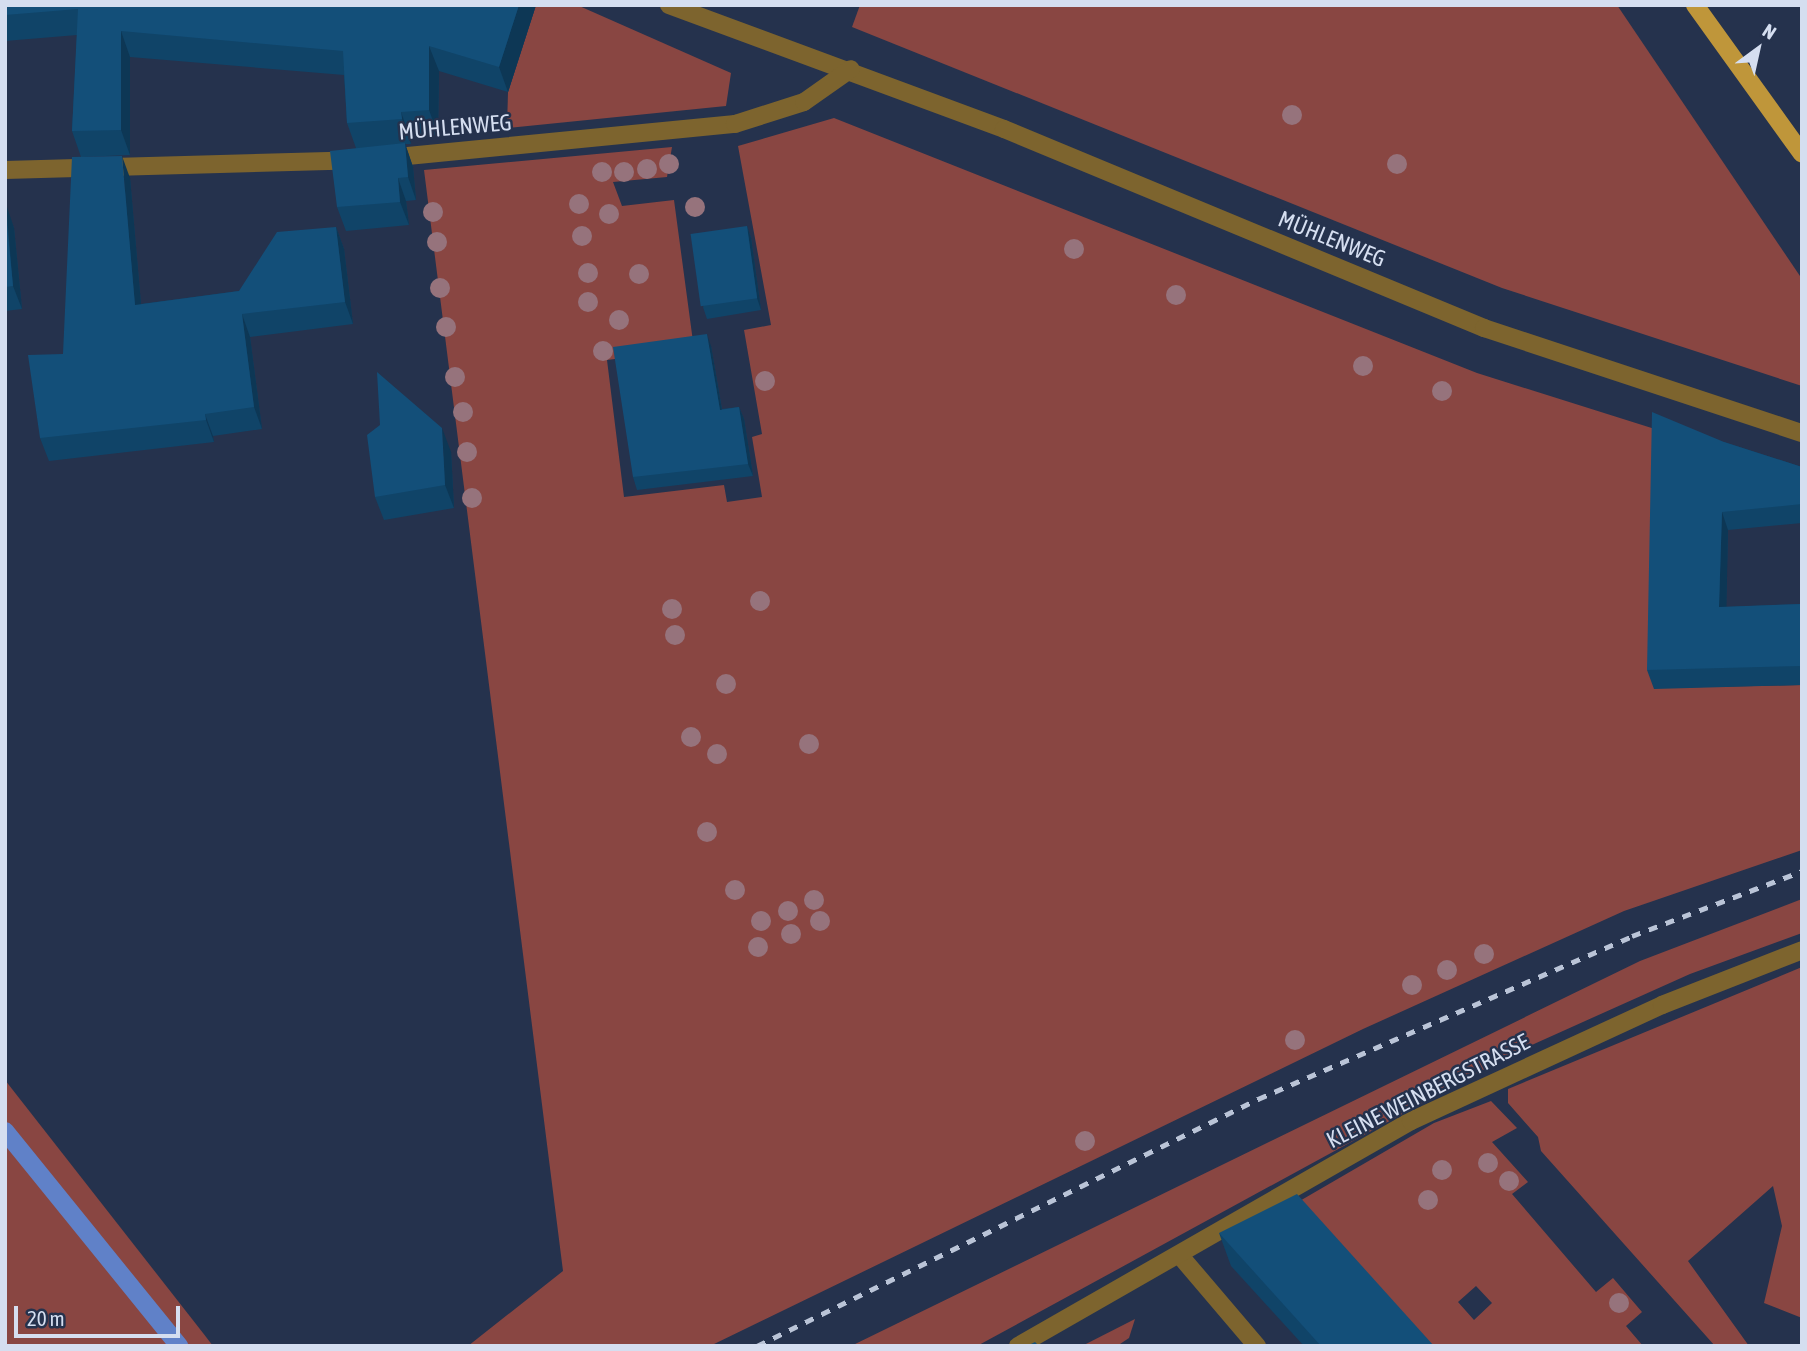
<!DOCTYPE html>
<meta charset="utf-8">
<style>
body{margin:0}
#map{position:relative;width:1807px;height:1351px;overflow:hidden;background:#25324d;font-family:"Asap Condensed",sans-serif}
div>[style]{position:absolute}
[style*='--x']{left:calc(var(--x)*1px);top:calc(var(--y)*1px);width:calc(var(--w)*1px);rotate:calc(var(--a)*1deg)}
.green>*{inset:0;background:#894642}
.stream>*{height:18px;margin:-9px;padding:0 9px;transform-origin:9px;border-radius:9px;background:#6081c8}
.street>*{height:18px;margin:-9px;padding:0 9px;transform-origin:9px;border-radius:9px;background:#7d642e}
.primary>*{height:18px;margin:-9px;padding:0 9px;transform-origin:9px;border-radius:9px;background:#bf963a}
.rail>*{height:5px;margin-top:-2.5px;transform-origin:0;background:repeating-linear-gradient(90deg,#bac4d7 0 9px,transparent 0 18px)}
.trees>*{width:20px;height:20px;margin:-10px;border-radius:50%;background:#96737c}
.wall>*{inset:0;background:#104468}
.shaded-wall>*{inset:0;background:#0d3755}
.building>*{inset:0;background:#134f79;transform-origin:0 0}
span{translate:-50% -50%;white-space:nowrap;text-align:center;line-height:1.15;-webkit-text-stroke:5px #25324d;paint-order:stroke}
.street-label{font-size:23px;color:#d5def0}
.frame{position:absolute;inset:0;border:7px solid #d5def0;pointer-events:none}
.north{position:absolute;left:1723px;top:14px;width:70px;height:70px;-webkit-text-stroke:5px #25324d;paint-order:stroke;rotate:33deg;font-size:19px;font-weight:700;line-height:28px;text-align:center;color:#d5def0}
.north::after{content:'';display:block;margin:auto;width:24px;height:32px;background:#d5def0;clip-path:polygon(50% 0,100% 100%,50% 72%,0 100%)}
.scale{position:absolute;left:14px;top:1306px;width:166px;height:32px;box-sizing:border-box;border:4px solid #d5def0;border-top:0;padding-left:9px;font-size:21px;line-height:24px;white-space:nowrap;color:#d5def0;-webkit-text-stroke:5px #25324d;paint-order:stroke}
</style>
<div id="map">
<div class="green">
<div style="clip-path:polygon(536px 5px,577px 5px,731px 73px,726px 106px,507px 128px,508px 92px)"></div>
<div style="clip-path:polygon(860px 5px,1617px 5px,1802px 279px,1802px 386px,1502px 288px,852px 27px)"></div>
<div style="clip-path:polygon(834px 118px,1477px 373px,1658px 430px,1654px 688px,1802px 685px,1802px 850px,1624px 911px,1363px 1029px,710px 1346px,468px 1346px,563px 1271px,424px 170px,672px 147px,667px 177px,613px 182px,622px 206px,674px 200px,694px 349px,607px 360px,624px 497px,724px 485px,727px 502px,762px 497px,752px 437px,762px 434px,744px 330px,771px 325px,738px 146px)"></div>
<div style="clip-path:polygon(1802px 899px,1802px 933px,1690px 974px,1516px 1052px,977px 1346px,851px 1346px,1640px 961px)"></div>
<div style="clip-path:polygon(1802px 967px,1802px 1318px,1764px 1303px,1782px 1226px,1773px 1186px,1688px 1261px,1749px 1346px,1715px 1346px,1541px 1151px,1538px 1137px,1508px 1103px,1508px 1089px)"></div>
<div style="clip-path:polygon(5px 1080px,203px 1333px,213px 1346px,5px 1346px)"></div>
<div style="clip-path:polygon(evenodd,1491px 1101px,1517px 1128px,1492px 1142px,1528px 1182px,1512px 1194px,1596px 1292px,1613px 1278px,1642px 1312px,1626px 1326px,1643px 1346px,1416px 1346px,1250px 1230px,1434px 1123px,1491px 1101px,1476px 1286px,1492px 1303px,1474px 1320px,1458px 1302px,1476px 1286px)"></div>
<div style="clip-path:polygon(1135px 1319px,1129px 1338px,1117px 1346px,1082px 1346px)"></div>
</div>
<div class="stream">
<div style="--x:5;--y:1131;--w:277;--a:51"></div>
</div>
<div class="street">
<div style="--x:669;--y:5;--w:357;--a:20.3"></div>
<div style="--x:1004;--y:129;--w:520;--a:22.52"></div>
<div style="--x:1484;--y:328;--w:335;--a:18.3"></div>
<div style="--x:387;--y:158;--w:350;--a:-5.6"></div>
<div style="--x:735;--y:124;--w:72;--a:-17.7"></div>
<div style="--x:804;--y:102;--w:57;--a:-35.1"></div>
<div style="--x:5;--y:170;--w:351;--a:-1.6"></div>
<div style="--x:1182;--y:1258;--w:116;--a:49.6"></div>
<div style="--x:1018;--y:1346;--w:453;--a:-29.8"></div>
<div style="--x:1411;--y:1121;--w:277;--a:-24.8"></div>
<div style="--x:1662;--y:1005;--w:150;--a:-21.4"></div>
</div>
<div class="primary">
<div style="--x:1695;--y:5;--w:183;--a:54.3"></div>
</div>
<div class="rail">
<div style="--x:757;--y:1346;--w:559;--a:-26.24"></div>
<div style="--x:1258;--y:1099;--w:408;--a:-23.5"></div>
<div style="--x:1632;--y:936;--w:182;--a:-20.9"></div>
</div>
<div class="trees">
<div style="left:1292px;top:115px"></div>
<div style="left:669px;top:164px"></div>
<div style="left:1397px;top:164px"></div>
<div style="left:647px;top:169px"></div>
<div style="left:602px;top:172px"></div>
<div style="left:624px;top:172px"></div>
<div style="left:579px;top:204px"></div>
<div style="left:695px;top:207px"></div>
<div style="left:433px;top:212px"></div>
<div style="left:609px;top:214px"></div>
<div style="left:582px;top:236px"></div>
<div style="left:437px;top:242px"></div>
<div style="left:1074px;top:249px"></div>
<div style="left:588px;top:273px"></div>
<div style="left:639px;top:274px"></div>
<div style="left:440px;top:288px"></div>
<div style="left:1176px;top:295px"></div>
<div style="left:588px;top:302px"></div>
<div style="left:619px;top:320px"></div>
<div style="left:446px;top:327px"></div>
<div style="left:603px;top:351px"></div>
<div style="left:1363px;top:366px"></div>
<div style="left:455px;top:377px"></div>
<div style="left:765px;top:381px"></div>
<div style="left:1442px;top:391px"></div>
<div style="left:463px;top:412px"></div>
<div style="left:467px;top:452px"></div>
<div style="left:472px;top:498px"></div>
<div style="left:760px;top:601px"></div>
<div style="left:672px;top:609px"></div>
<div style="left:675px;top:635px"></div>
<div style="left:726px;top:684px"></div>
<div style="left:691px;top:737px"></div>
<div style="left:809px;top:744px"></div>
<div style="left:717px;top:754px"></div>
<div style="left:707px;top:832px"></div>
<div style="left:735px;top:890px"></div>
<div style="left:814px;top:900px"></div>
<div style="left:788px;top:911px"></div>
<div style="left:761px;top:921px"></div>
<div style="left:820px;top:921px"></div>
<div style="left:791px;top:934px"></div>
<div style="left:758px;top:947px"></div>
<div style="left:1484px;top:954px"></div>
<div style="left:1447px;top:970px"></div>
<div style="left:1412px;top:985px"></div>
<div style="left:1295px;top:1040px"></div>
<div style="left:1085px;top:1141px"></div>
<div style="left:1488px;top:1163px"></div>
<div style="left:1442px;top:1170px"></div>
<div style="left:1509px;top:1181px"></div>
<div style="left:1428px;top:1200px"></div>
<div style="left:1619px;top:1303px"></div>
</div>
<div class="wall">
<div style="clip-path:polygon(5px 5px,536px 5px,508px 92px,439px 71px,438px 135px,410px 137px,411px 144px,405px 144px,413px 167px,416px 200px,406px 201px,409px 225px,346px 231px,337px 207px,356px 148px,347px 123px,344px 75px,130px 57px,130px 155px,81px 157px,72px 131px,77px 35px,5px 41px)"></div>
<div style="clip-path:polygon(130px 178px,141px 304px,239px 291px,336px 227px,344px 249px,353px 324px,250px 337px,262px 429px,213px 436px,214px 442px,49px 461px,40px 438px)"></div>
<div style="clip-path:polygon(5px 204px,14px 228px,22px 309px,5px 311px)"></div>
<div style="clip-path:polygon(747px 226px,751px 238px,761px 310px,707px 319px,703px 307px)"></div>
<div style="clip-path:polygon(711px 346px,722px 409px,739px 407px,744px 419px,753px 476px,637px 490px,633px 477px)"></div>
<div style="clip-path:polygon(1724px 442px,1802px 467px,1802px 523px,1728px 530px,1726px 607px,1802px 604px,1802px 685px,1654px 689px,1647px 670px)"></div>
<div style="clip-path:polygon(451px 452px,454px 508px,384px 520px,375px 497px)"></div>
<div style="clip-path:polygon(1219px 1233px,1434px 1346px,1304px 1346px,1231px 1266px)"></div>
</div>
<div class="shaded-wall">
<div style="clip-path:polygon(519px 5px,536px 5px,508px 92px,499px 67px)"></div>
<div style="clip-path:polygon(121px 31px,130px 57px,130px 155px,121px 130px)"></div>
<div style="clip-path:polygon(429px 46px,439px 71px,438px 135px,429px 110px)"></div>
<div style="clip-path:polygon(401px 112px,410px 137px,411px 144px,402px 119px)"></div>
<div style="clip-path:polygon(405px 143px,413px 167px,416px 200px,408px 177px)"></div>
<div style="clip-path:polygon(122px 156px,130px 178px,143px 327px,135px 305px)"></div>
<div style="clip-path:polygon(398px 178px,406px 201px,409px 225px,400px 202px)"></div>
<div style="clip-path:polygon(6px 204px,14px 228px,22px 309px,13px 286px)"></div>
<div style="clip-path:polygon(747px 226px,751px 238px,761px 310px,757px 298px)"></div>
<div style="clip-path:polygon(336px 227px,344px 249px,353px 324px,345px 302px)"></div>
<div style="clip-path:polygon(242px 314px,250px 337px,262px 429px,254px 407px)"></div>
<div style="clip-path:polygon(707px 334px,711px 346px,724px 422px,720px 410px)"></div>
<div style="clip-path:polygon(739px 407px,744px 419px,753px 476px,748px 464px)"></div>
<div style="clip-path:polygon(205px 414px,213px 436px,214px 442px,206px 420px)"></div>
<div style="clip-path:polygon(442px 428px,451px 452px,454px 508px,445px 485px)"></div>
<div style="clip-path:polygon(1722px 512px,1728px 530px,1726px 626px,1719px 607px)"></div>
</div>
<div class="building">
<div style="clip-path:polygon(5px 5px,519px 5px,499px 67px,429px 46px,429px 110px,401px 112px,402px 119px,347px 123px,343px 51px,121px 31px,121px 130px,72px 131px,78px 9px,5px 15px)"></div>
<div style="clip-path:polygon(405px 143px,408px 177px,398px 178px,400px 202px,337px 207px,330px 151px)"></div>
<div style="clip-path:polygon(122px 156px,135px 305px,239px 291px,277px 232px,336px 227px,345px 302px,242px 314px,254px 407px,205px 414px,206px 420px,40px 438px,28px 355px,63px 354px,72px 157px)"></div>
<div style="clip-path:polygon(5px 204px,13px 286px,5px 287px)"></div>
<div style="left:747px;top:226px;width:73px;height:57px;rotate:82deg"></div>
<div style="clip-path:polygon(707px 334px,720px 410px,739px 407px,748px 464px,633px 477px,613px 347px)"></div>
<div style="clip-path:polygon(377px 372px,442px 428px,445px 485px,375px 497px,367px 435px,380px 425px)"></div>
<div style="clip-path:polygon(1652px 412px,1724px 442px,1802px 467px,1802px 504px,1722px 512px,1719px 607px,1802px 604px,1802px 666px,1647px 670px)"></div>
<div style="clip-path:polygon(1297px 1194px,1434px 1346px,1321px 1346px,1219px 1233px)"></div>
<div style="clip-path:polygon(1035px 1342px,1039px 1346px,1027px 1346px)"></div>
</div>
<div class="street-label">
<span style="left:455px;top:127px;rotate:-5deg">MÜHLENWEG</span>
<span style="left:1332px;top:239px;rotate:22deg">MÜHLENWEG</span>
<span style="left:1428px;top:1091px;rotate:-27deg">KLEINE WEINBERGSTRASSE</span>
</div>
<div class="frame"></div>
<div class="north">N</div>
<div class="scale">20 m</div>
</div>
